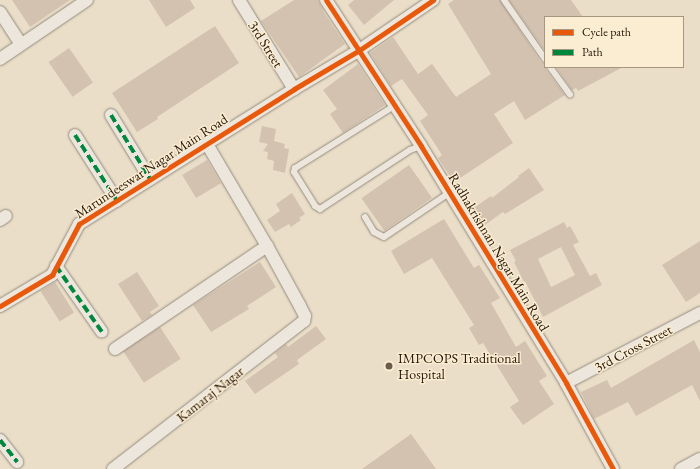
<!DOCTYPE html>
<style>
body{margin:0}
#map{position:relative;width:700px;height:469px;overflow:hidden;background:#eadec8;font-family:"EB Garamond",serif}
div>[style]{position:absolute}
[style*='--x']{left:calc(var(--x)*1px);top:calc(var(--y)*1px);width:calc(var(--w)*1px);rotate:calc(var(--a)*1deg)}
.building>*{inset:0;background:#d3c2b0;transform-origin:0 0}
.roads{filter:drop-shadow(0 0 1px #948b7d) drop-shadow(0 0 1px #948b7d)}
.service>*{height:6px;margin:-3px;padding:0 3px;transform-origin:3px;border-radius:3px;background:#ede6dc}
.minor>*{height:12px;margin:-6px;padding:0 6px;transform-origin:6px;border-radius:6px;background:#ede6dc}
.quiet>*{height:4px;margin-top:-2px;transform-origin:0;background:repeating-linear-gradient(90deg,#00873e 0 8px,transparent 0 12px)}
.cycleway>*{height:5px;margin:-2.5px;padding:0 2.5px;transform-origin:2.5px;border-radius:2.5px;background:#e8590c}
.dots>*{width:11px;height:11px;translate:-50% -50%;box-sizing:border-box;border:2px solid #faedd2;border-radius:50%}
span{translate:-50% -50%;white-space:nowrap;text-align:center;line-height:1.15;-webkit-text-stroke:3px #faedd2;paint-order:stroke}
.street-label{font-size:14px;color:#261508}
.poi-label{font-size:14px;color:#261508}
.left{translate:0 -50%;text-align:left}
.legend{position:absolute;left:544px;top:16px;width:140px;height:52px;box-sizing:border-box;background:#faedd2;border:1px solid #a59781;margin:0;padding:5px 7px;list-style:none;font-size:12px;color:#261508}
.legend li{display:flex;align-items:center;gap:8px;height:20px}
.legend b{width:20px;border:1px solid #a59781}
</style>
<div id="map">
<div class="building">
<div style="clip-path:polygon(12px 0,70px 0,30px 27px)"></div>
<div style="clip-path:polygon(149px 0,190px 0,195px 8px,166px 27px)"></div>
<div style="clip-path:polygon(294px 0,318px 0,325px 14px,345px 44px,299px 77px,261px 21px)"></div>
<div style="clip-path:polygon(354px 0,394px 0,364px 25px,348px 5px)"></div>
<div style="clip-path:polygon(454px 0,500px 0,541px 62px,545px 63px,546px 70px,565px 95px,525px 120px,514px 101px,494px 114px,513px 143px,454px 182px,438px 158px,442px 155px,420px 121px,428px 115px,402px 79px,391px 86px,370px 53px,393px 37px,418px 74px,432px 64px,456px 97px,491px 74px,448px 4px)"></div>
<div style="clip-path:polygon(509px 0,571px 0,583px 17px,545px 17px,545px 51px)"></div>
<div style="clip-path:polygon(215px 26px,239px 63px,157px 117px,158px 119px,137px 132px,112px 93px)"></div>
<div style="left:69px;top:48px;width:42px;height:25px;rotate:55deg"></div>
<div style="clip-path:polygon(358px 64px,385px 105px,343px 133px,330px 114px,337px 109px,323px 90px)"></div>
<div style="clip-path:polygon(556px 67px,623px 67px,578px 91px,576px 88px,572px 90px)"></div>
<div style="clip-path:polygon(262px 126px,276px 129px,274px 141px,285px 144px,284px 148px,289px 149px,285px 173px,273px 170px,274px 161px,267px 159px,268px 152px,263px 151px,268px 144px,259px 142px)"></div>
<div style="left:207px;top:160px;width:27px;height:29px;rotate:59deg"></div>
<div style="left:409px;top:165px;width:40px;height:58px;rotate:55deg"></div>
<div style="clip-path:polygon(529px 168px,544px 190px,505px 214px,503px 212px,482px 227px,471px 210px,491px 196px,492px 198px,519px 177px,518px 176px)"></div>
<div style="clip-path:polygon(292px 193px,305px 214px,299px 218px,301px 220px,291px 227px,289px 224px,275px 232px,267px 220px,280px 211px,276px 204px)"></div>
<div style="clip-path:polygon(444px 219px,474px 268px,479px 265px,500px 298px,491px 303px,516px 347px,525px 341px,547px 376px,539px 381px,554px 404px,523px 425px,510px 407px,519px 401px,483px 343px,479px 345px,469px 328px,474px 325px,432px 258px,404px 274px,391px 251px)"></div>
<div style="clip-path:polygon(evenodd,564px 222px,567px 228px,570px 226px,579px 242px,573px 245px,590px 276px,596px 273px,602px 285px,543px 317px,525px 281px,524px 282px,514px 262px,516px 261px,510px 250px,564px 222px,561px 247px,575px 275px,551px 287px,538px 259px,561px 247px)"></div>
<div style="clip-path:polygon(700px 241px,700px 293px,686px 302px,662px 265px)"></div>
<div style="clip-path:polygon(260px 262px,276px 287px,247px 306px,249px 309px,211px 332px,193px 305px)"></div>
<div style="clip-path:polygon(137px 272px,159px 306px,150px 312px,152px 315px,142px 321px,118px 284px)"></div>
<div style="left:55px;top:282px;width:36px;height:17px;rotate:58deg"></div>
<div style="clip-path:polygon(316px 326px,326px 339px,297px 360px,299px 364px,255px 394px,245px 381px,278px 357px,275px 353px,286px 344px,288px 347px)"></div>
<div style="left:160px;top:327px;width:38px;height:44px;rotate:57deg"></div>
<div style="clip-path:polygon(694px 340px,700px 352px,700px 401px,692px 385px,636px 416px,628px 402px,594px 419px,581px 392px,607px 380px,611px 388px)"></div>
<div style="clip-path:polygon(411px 434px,436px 469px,362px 469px)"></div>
</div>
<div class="roads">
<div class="service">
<div style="--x:504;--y:0;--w:72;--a:55.2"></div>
<div style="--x:550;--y:67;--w:34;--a:54"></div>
<div style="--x:394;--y:106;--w:117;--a:147.9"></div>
<div style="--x:295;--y:168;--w:4;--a:104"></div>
<div style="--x:294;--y:172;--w:40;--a:58"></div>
<div style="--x:315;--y:206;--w:6;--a:31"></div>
<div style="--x:320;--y:209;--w:108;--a:-33.2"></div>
<div style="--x:410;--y:150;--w:12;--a:-20"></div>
<div style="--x:365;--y:217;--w:17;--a:59"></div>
<div style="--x:374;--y:232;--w:11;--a:27"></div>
<div style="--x:384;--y:237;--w:78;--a:-34.1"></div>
</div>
<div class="minor">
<div style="--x:239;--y:0;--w:105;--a:58.3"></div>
<div style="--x:326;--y:0;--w:174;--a:56.9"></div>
<div style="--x:421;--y:146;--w:278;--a:58.5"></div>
<div style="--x:566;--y:383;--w:98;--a:61.3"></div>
<div style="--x:0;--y:12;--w:38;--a:57"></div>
<div style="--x:0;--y:59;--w:105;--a:-34.1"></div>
<div style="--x:111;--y:115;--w:75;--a:58.6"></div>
<div style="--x:75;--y:135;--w:78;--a:57.5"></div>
<div style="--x:0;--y:220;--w:7;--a:-34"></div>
<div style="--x:56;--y:266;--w:80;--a:55.1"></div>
<div style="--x:0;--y:306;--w:61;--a:-30.8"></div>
<div style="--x:52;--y:275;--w:58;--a:-62.1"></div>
<div style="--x:79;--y:224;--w:254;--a:-32.1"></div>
<div style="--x:294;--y:89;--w:74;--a:-30.7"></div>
<div style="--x:358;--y:51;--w:91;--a:-34.2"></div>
<div style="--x:115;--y:349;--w:184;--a:-34.1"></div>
<div style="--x:267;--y:246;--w:118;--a:-120.5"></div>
<div style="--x:566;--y:383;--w:151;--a:-27.6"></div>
<div style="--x:0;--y:440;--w:28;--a:52"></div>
<div style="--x:113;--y:469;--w:242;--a:-37.8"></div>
<div style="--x:304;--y:321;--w:5;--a:-79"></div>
<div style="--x:305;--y:316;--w:11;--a:-117"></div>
<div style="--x:300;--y:306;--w:68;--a:-118.8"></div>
<div style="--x:681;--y:469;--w:21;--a:-28"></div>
</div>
</div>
<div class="quiet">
<div style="--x:111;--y:115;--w:75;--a:58.6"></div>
<div style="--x:75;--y:135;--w:78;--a:57.5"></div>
<div style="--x:56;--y:266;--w:80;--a:55.1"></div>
<div style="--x:0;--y:440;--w:28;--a:52"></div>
</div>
<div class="cycleway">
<div style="--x:326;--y:0;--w:174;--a:56.9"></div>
<div style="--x:421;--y:146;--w:278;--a:58.5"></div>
<div style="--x:566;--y:383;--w:98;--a:61.3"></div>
<div style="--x:0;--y:306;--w:61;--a:-30.8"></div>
<div style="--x:52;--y:275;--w:58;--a:-62.1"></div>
<div style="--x:79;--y:224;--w:254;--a:-32.1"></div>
<div style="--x:294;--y:89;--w:74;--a:-30.7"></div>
<div style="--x:358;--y:51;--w:91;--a:-34.2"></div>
</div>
<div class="dots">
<div style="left:389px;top:366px;background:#6b5b4b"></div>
</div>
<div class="street-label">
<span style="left:266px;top:44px;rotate:58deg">3rd Street</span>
<span style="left:151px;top:166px;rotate:-33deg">Marundeeswar Nagar Main Road</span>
<span style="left:499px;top:252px;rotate:59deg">Radhakrishnan Nagar Main Road</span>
<span style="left:633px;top:348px;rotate:-28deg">3rd Cross Street</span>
<span style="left:210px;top:394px;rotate:-38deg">Kamaraj Nagar</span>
</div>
<div class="poi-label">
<span class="left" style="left:398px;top:366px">IMPCOPS Traditional<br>Hospital</span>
</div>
<ul class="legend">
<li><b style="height:5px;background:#e8590c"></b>Cycle path</li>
<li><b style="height:5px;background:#00873e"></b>Path</li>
</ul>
</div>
